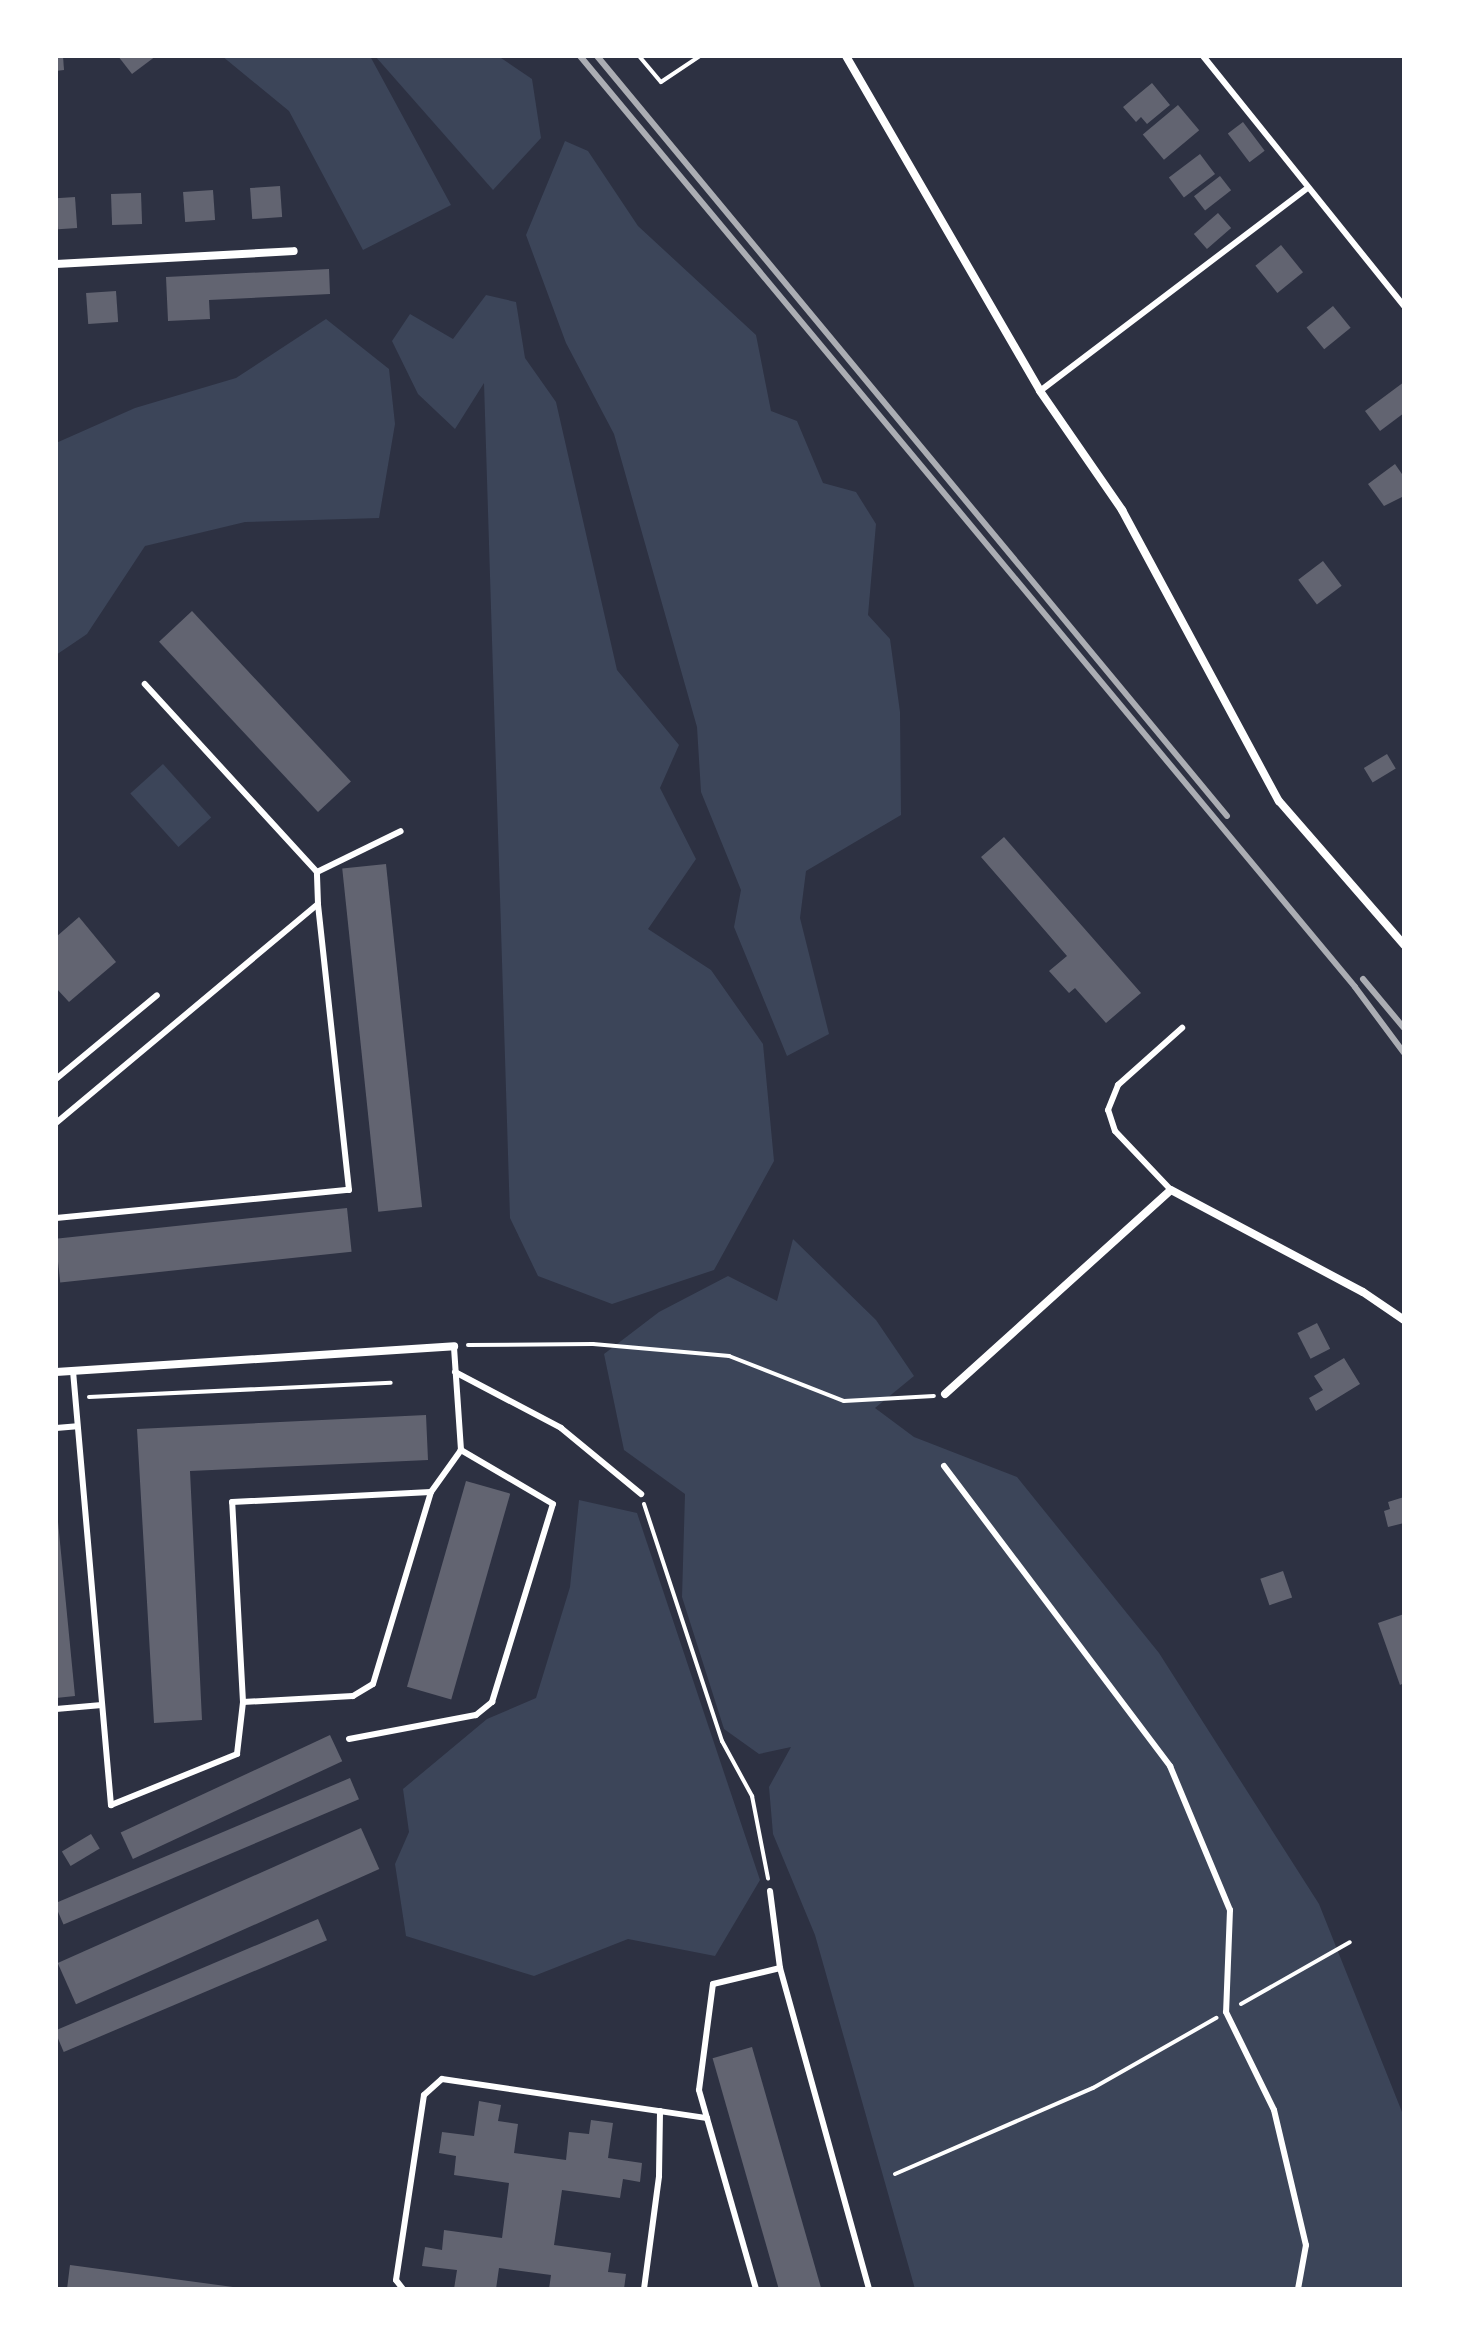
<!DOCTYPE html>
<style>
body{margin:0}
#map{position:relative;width:1460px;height:2345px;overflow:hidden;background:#2d3142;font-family:Inter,sans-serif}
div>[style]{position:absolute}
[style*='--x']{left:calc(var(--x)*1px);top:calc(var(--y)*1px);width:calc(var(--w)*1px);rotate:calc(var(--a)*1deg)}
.green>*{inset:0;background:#3c4559;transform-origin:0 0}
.building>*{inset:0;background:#626471;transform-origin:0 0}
.path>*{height:4px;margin:-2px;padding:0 2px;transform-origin:2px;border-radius:2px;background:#fff}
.service>*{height:6px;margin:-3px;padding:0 3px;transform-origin:3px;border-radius:3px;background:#fff}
.minor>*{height:8px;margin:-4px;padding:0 4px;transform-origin:4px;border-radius:4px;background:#fff}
.rail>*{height:6px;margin:-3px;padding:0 3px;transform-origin:3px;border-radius:3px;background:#abadb3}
span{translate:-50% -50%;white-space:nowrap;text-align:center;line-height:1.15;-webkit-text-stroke:8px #fff;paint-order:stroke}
.frame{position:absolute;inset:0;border:58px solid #fff;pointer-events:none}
</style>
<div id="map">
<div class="green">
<div style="clip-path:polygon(222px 56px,370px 56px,451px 205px,363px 250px,289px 111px)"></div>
<div style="clip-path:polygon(375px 56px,498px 56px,532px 79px,541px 138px,493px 190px)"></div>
<div style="clip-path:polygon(565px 141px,588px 151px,638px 226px,756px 335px,771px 411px,797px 421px,823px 483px,856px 492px,876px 524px,868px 615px,890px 639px,900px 712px,901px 815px,806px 871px,800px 918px,829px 1034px,787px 1056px,734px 927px,741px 890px,701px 792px,697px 727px,614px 434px,566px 343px,526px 235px)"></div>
<div style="clip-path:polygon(486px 295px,516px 302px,525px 358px,556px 402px,617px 670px,679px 745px,660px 788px,696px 859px,648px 929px,711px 970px,763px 1044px,774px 1161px,714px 1270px,612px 1304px,538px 1276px,510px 1218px,484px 383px,455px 429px,418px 394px,392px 341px,410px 314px,453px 339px)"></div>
<div style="clip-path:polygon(326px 319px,389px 369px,395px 424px,379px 518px,245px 522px,145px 546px,87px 634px,56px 655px,56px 443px,135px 408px,236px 378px)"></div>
<div style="left:163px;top:764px;width:72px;height:44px;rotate:48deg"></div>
<div style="clip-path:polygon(793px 1239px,876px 1320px,914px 1376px,875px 1408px,914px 1437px,1017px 1477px,1159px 1653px,1319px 1904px,1404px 2117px,1404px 2289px,915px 2289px,815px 1935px,773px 1834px,769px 1787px,791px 1747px,759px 1754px,724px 1729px,682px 1597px,685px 1494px,624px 1450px,604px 1354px,659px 1312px,728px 1276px,777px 1301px)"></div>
<div style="clip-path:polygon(579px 1500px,637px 1513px,760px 1880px,715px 1956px,628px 1939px,534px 1976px,406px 1936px,395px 1864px,409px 1832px,403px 1789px,487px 1719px,536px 1698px,570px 1587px)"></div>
</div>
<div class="building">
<div style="clip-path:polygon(56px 56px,63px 56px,64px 70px,56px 71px)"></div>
<div style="clip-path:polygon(118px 56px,156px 56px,132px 74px)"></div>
<div style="clip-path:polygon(1152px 83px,1170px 105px,1147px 124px,1141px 117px,1136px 122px,1123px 107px)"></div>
<div style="left:1178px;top:105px;width:33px;height:46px;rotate:50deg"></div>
<div style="left:1243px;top:122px;width:36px;height:19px;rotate:53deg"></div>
<div style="left:1200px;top:154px;width:25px;height:39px;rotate:53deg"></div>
<div style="left:1220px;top:176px;width:18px;height:33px;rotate:52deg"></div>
<div style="left:280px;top:186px;width:31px;height:30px;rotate:86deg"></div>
<div style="left:213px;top:190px;width:30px;height:30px;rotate:86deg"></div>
<div style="left:141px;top:193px;width:31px;height:30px;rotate:88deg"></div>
<div style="left:75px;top:197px;width:31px;height:19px;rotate:86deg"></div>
<div style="left:1218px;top:213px;width:20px;height:32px;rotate:49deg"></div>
<div style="left:1281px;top:245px;width:35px;height:33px;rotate:51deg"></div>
<div style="clip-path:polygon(329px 269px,330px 294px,209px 300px,210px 319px,168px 321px,166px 277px)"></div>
<div style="left:116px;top:291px;width:31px;height:30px;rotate:86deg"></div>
<div style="left:1333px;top:306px;width:28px;height:34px;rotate:51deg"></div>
<div style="clip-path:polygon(1404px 382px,1404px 413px,1380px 431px,1365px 411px)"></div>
<div style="clip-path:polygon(1395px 464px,1404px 477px,1404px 496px,1384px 506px,1368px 484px)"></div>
<div style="left:1323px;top:561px;width:31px;height:31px;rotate:53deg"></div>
<div style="left:192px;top:611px;width:233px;height:45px;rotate:47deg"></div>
<div style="left:1387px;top:754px;width:17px;height:27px;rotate:59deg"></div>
<div style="clip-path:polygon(1004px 837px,1141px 993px,1106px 1023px,1075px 988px,1069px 993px,1049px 971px,1067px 956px,981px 857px)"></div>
<div style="left:386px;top:864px;width:345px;height:44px;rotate:84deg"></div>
<div style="clip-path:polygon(79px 917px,116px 962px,69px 1002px,56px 988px,56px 937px)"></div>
<div style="left:347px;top:1208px;width:44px;height:293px;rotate:84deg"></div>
<div style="left:1317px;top:1323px;width:29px;height:22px;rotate:63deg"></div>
<div style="clip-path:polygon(1344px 1358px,1360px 1384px,1316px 1411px,1309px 1398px,1323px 1390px,1314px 1376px)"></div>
<div style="clip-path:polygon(426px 1415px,428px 1460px,190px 1471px,202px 1720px,154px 1723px,137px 1429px)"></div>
<div style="left:466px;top:1481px;width:46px;height:214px;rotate:16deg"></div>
<div style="clip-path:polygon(1404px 1497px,1404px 1523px,1388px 1527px,1384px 1511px,1390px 1509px,1388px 1502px)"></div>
<div style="clip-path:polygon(58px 1522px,75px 1696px,56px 1698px,56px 1523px)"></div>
<div style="left:1283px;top:1571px;width:28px;height:24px;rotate:71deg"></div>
<div style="clip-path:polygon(1404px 1614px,1404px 1683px,1400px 1685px,1378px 1623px)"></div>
<div style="left:330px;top:1735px;width:29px;height:231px;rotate:65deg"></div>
<div style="left:350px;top:1778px;width:23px;height:321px;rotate:67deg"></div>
<div style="left:361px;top:1828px;width:45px;height:332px;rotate:66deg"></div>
<div style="left:91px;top:1834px;width:17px;height:34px;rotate:59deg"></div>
<div style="left:318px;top:1919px;width:23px;height:286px;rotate:67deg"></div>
<div style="left:752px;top:2047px;width:252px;height:41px;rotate:74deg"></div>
<div style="clip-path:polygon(479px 2101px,501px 2105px,498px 2121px,518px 2124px,514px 2153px,566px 2160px,569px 2132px,589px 2134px,591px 2120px,613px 2123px,608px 2158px,642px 2163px,640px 2182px,623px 2179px,620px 2198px,562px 2190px,554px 2245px,611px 2253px,608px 2272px,626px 2274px,624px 2289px,549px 2289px,551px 2275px,499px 2268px,496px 2289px,454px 2289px,457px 2270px,422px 2266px,425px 2247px,442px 2250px,444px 2230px,502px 2238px,509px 2183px,454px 2175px,456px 2156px,439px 2153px,442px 2132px,474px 2136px)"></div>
<div style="clip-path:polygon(70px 2265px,233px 2287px,233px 2289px,67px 2289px)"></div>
</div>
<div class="path">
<div style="--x:639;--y:56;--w:34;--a:50"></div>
<div style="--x:661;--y:82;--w:47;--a:-33.7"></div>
<div style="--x:468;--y:1345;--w:125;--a:-0.5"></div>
<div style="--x:593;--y:1344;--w:137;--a:5"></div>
<div style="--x:729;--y:1356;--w:123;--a:21.4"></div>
<div style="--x:844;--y:1401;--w:90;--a:-3.2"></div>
<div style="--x:89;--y:1397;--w:302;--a:-2.7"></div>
<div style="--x:644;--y:1504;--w:250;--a:71.8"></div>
<div style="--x:722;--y:1741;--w:63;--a:61.4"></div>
<div style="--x:752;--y:1796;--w:84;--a:79"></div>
<div style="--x:1241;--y:2004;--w:125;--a:-29.6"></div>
<div style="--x:895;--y:2174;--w:216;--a:-23.5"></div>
<div style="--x:1093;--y:2088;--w:142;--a:-29.6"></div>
</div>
<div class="service">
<div style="--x:1203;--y:56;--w:321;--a:51.2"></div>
<div style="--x:1040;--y:391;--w:334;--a:-37.2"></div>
<div style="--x:317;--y:872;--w:93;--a:-26"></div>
<div style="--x:56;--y:1079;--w:131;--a:-39.7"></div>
<div style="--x:56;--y:1123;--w:341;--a:-39.9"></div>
<div style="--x:318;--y:904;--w:32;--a:-92"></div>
<div style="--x:317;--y:872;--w:255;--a:-132.5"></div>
<div style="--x:1171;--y:1190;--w:81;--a:-133.5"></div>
<div style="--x:1115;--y:1131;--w:22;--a:-108"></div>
<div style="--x:1108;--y:1110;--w:27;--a:-68"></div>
<div style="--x:1118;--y:1085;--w:86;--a:-41.7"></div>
<div style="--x:56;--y:1218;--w:294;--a:-5.5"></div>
<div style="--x:349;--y:1190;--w:288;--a:-96.2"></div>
<div style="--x:73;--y:1371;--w:436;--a:85"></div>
<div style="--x:111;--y:1805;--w:136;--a:-22"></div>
<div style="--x:237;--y:1754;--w:52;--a:-83.4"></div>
<div style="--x:243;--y:1702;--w:200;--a:-93.1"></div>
<div style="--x:232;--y:1502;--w:199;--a:-2.9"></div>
<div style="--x:455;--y:1372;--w:120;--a:27.8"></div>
<div style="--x:561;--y:1428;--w:104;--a:39.5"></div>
<div style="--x:56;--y:1428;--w:21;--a:-5"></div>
<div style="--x:944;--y:1466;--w:376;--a:53"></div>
<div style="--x:1170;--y:1766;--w:156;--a:67.4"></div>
<div style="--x:1230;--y:1910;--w:102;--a:92.2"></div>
<div style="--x:1226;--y:2012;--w:109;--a:63.9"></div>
<div style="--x:1274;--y:2110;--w:139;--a:76.7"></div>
<div style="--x:1306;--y:2245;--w:45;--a:100.3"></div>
<div style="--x:243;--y:1702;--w:110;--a:-3.1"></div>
<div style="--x:353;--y:1696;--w:23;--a:-31"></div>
<div style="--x:373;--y:1684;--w:201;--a:-73.2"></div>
<div style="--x:431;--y:1492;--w:52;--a:-54.5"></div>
<div style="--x:56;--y:1709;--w:46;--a:-5"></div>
<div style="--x:349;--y:1739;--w:129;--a:-10.7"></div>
<div style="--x:476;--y:1715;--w:21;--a:-39"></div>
<div style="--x:492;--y:1702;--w:207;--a:-72.9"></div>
<div style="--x:553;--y:1504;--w:107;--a:-149.6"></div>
<div style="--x:461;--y:1450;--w:104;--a:-93.9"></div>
<div style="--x:770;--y:1891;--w:78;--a:82.6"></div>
<div style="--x:403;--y:2289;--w:11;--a:-128"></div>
<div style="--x:396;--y:2280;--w:187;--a:-81.4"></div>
<div style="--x:424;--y:2095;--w:24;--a:-42"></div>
<div style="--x:442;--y:2079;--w:268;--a:8.4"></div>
<div style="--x:644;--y:2289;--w:114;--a:-82.4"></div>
<div style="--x:659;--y:2176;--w:65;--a:-89.1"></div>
<div style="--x:756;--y:2289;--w:207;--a:-106"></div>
<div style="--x:699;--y:2090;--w:107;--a:-82.5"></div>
<div style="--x:713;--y:1984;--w:69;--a:-13.4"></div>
<div style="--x:780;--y:1968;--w:333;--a:74.5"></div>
</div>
<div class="minor">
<div style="--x:846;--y:56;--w:387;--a:59.9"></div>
<div style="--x:1040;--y:391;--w:145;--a:55.4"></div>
<div style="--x:1122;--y:510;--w:331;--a:61.7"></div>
<div style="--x:1279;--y:801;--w:191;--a:49"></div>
<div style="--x:56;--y:264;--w:238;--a:-3.1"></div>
<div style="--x:56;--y:1372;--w:399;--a:-3.7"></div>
<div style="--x:945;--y:1394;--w:304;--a:-42.1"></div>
<div style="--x:1171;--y:1190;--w:217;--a:28"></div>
<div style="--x:1363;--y:1292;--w:50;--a:34.3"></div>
</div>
<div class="rail">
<div style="--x:580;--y:56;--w:1211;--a:50.22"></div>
<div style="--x:1355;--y:987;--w:82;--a:53.4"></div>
<div style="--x:597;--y:56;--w:987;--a:50.34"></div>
<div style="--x:1363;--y:979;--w:64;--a:50.1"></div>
</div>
<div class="frame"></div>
</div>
